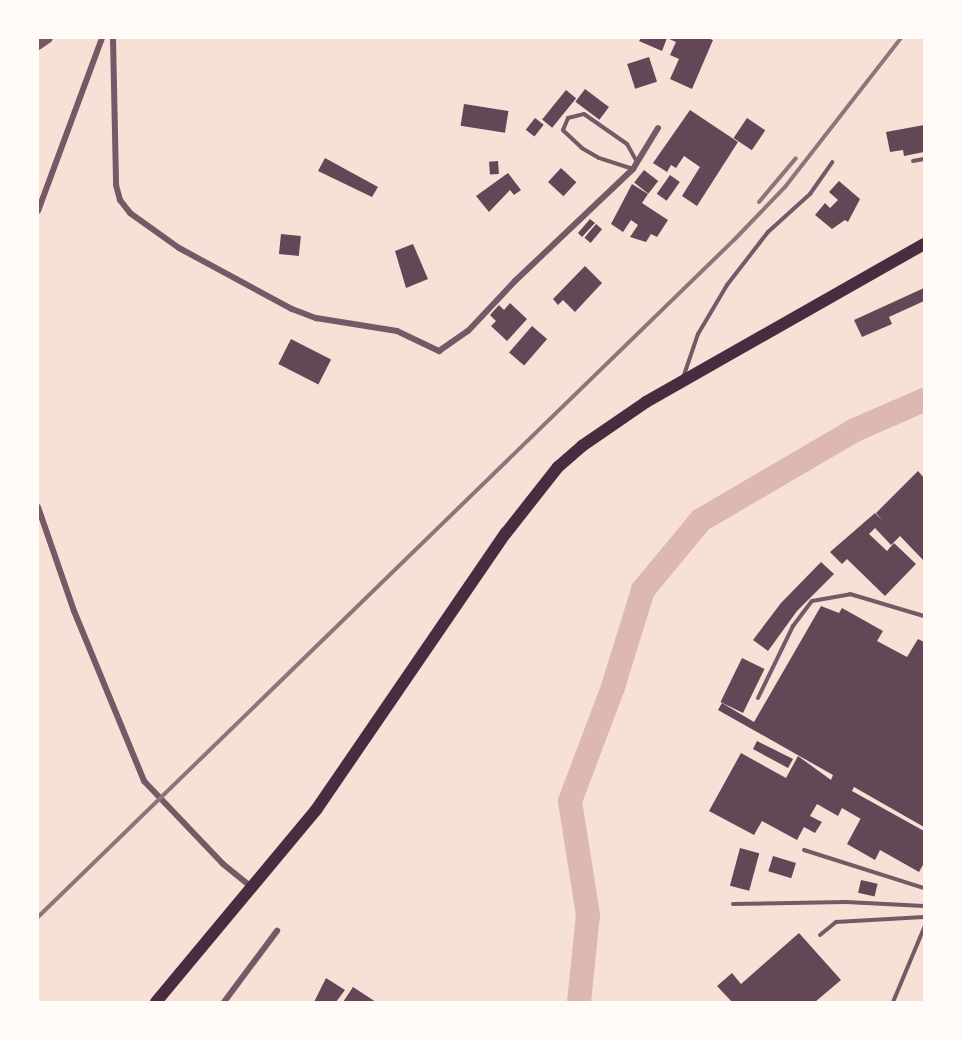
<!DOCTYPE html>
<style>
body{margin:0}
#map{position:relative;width:962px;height:1040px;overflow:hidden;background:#f7e1d7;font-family:Literata,serif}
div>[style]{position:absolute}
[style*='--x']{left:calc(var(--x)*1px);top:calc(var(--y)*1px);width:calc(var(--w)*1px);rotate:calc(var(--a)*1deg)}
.river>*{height:24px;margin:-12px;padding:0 12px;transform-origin:12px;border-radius:12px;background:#dcb8b0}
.building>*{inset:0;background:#644757;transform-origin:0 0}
.service>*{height:4px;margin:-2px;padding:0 2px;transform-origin:2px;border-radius:2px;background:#755966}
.minor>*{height:6px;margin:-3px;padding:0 3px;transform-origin:3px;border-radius:3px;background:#755966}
.tertiary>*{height:10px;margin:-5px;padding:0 5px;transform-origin:5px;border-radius:5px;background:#755966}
.secondary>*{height:12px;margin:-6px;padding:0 6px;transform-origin:6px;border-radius:6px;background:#4a2c40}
.rail>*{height:4px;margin:-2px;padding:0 2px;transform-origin:2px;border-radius:2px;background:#8f747c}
span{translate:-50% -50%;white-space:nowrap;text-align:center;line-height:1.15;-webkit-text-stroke:4.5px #fffaf5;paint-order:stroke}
.frame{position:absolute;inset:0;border:39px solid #fffaf5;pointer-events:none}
</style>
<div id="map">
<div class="river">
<div style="--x:579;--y:1002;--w:87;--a:-84.1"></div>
<div style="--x:588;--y:915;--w:115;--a:-99"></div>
<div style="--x:570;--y:801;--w:122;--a:-69.3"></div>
<div style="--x:613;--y:687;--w:102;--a:-72.8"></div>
<div style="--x:643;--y:590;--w:91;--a:-50.4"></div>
<div style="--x:701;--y:520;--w:178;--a:-30.3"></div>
<div style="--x:855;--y:430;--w:75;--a:-23.5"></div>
</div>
<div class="building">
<div style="clip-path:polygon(641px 38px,707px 38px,713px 40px,692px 89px,670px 79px,679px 59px,670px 55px,676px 42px,667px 38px,662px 51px,639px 41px)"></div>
<div style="left:649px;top:57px;width:26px;height:23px;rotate:72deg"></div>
<div style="left:585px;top:89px;width:30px;height:16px;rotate:37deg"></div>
<div style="left:566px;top:90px;width:13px;height:38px;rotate:39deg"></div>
<div style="left:464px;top:104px;width:45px;height:22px;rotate:9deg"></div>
<div style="clip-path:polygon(690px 110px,738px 142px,697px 206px,682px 196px,700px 167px,684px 156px,676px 168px,671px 165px,667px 172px,653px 163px)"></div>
<div style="left:535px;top:118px;width:11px;height:15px;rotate:38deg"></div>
<div style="left:747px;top:118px;width:22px;height:24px;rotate:34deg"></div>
<div style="clip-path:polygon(924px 125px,924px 152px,904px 156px,903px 150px,890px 152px,886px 132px)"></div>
<div style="clip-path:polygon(325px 158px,378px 187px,372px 197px,318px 171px)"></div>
<div style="left:498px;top:161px;width:13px;height:9px;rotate:86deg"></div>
<div style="left:561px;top:168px;width:21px;height:19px;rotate:43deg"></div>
<div style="left:644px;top:170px;width:18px;height:16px;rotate:38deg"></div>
<div style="clip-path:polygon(508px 173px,521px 190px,514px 195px,510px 190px,489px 212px,476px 196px)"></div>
<div style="left:670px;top:175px;width:12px;height:23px;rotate:35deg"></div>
<div style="clip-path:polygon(839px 181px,860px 199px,848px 222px,845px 220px,832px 229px,815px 215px,825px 203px,830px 208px,838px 200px,829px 192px)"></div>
<div style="clip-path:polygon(632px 184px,648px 194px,642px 203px,668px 220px,657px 237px,651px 234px,646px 242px,630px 237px,638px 225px,631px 220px,623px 232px,611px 224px)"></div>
<div style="clip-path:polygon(590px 219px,595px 223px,582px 237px,578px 233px)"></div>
<div style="left:596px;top:224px;width:8px;height:18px;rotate:40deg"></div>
<div style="left:281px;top:234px;width:20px;height:20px;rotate:6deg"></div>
<div style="clip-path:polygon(413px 244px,428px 279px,406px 288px,395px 251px)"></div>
<div style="clip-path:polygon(585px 266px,602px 283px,575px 312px,563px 300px,558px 305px,553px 299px)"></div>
<div style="clip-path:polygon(924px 288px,924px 301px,889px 317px,892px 324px,862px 337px,854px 320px)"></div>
<div style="clip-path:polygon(510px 303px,527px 319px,507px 341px,491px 326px,496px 321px,490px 315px,499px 305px,504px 310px)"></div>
<div style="left:532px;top:326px;width:20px;height:35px;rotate:41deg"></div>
<div style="left:291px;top:339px;width:45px;height:28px;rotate:27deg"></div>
<div style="clip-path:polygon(918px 471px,924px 478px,924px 561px,900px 536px,891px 545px,875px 528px,869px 534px,887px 551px,894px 543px,916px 564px,885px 596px,847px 559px,842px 564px,830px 552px,875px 513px,882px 520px,876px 513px)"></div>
<div style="clip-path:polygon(821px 562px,834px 574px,797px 611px,768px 651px,753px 640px,781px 603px)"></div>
<div style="clip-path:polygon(821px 606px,839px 613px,842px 608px,883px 631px,877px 641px,907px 657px,918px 639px,924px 642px,924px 827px,854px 787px,852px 791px,924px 831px,924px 863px,919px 872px,880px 850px,875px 860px,847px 844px,868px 805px,861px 819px,842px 808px,838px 816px,817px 804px,810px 816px,822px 822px,815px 833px,804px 827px,797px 840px,762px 821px,754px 835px,709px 811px,741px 753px,786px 778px,798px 756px,831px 780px,833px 775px,718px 710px,722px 703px,754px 722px)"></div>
<div style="left:742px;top:658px;width:25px;height:49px;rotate:26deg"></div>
<div style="clip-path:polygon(757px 741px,793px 759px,788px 768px,753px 749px)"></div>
<div style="left:740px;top:848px;width:20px;height:39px;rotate:15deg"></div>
<div style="left:773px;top:856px;width:24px;height:16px;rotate:17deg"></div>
<div style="left:861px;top:880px;width:17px;height:13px;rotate:13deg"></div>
<div style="clip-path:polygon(799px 933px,841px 980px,815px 1002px,732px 1002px,717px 986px,732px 973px,741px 984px)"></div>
<div style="clip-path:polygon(326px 978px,345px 990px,336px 1002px,314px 1002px)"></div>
<div style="clip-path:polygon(353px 987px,376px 1002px,343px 1002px)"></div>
</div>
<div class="service">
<div style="--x:913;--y:161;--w:11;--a:-10"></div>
<div style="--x:633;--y:169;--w:36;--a:-162"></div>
<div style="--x:599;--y:158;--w:20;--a:-150"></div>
<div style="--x:582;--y:148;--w:26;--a:-137"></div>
<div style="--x:563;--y:130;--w:13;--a:-67"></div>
<div style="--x:568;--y:118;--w:16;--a:-14"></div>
<div style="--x:584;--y:114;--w:52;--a:34.9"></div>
<div style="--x:627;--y:144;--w:21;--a:61"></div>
<div style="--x:683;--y:378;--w:46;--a:-71.2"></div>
<div style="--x:698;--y:334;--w:57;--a:-59.4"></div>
<div style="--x:727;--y:285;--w:67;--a:-52.3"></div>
<div style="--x:768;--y:232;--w:57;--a:-42.1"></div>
<div style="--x:810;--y:194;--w:39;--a:-55"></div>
<div style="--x:758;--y:698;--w:80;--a:-64.1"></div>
<div style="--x:793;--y:626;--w:31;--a:-53"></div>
<div style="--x:812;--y:601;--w:39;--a:-10"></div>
<div style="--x:850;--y:594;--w:77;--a:16.6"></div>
<div style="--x:804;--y:850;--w:126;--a:17.6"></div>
<div style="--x:733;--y:904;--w:113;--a:-1"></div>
<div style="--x:846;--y:902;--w:78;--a:2.9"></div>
<div style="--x:820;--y:935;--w:21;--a:-39"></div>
<div style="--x:836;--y:922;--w:88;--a:-3.3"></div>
<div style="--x:893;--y:1002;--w:80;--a:-67.3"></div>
</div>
<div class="minor">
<div style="--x:113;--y:38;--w:147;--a:88.8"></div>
<div style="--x:116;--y:185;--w:16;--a:75"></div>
<div style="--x:120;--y:200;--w:16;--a:52"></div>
<div style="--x:130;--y:213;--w:60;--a:35.5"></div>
<div style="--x:179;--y:248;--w:128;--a:28.4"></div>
<div style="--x:292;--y:309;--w:26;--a:21"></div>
<div style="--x:316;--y:318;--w:82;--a:9.1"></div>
<div style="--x:397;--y:331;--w:47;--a:25.5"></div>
<div style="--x:439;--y:351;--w:35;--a:-35"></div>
<div style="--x:468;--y:331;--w:69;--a:-46.8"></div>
<div style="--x:515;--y:281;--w:163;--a:-43.5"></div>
<div style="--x:633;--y:169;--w:48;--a:-58.6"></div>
<div style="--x:38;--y:211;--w:184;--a:-69.7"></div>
<div style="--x:38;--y:507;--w:110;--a:70.9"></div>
<div style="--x:74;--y:611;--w:184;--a:67.6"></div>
<div style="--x:144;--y:781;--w:115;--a:46.4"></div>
<div style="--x:223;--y:864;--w:36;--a:39"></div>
<div style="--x:224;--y:1002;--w:89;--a:-53.3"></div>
</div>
<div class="tertiary">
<div style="--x:38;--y:45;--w:12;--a:-35"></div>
</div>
<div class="secondary">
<div style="--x:156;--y:1002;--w:250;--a:-50.2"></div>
<div style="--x:316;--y:810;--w:336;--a:-55.6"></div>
<div style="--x:506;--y:533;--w:84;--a:-51.8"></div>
<div style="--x:558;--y:467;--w:32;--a:-41"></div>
<div style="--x:582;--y:446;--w:78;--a:-34.5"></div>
<div style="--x:646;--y:402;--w:320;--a:-29.6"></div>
</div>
<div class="rail">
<div style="--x:759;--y:202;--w:57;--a:-49.9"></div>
<div style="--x:38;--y:917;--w:971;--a:-44.21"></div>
<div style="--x:734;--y:240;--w:74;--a:-46.1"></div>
<div style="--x:785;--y:187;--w:189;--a:-52.1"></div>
</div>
<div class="frame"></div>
</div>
